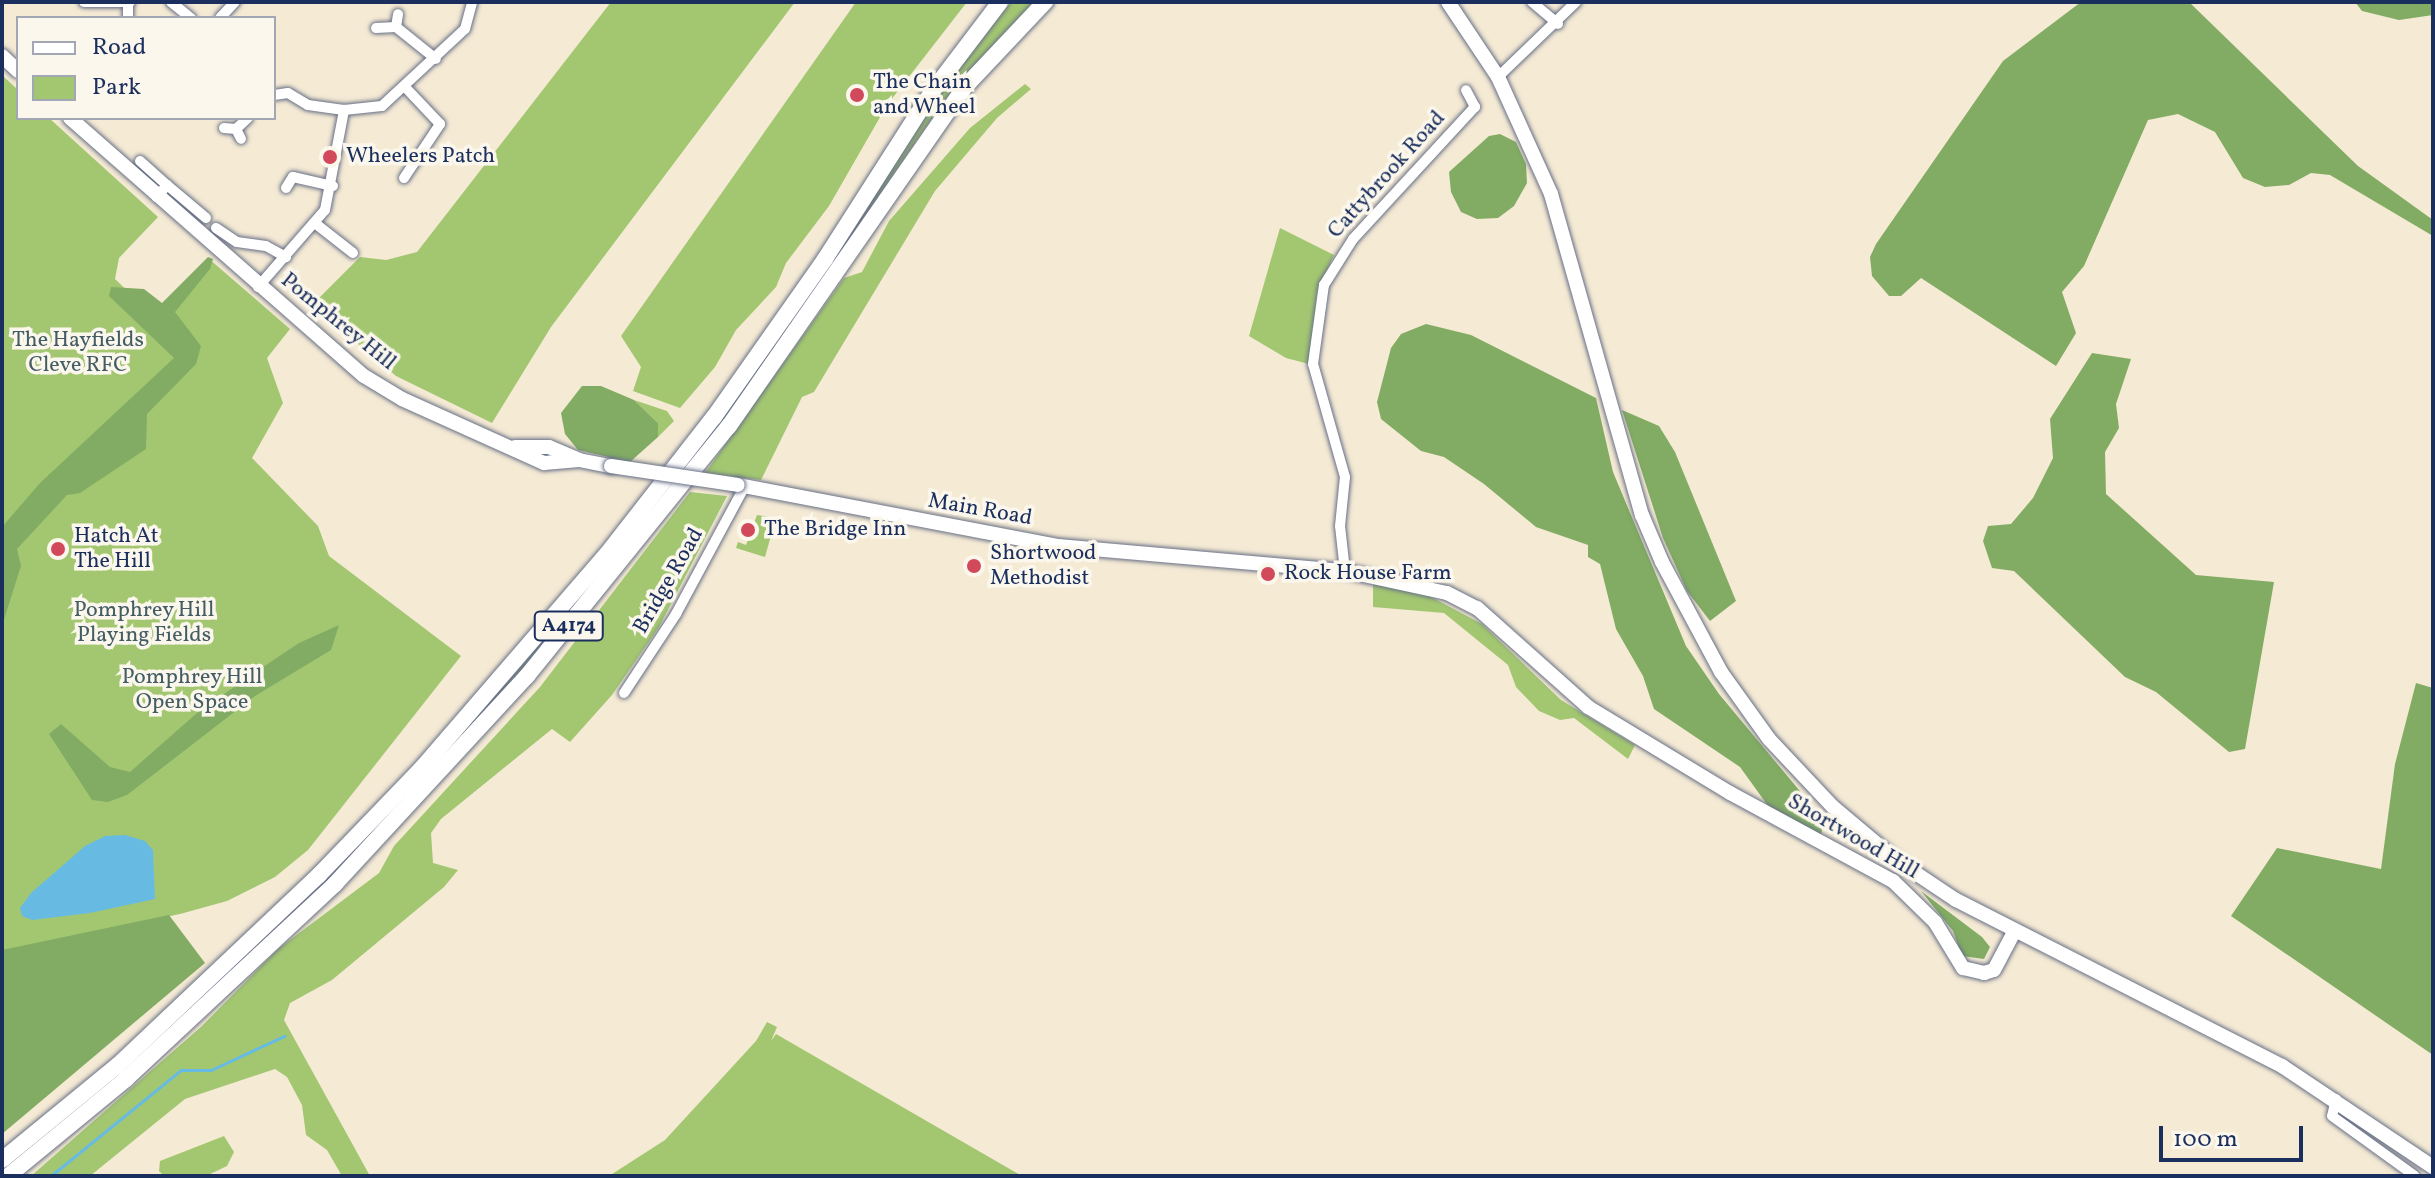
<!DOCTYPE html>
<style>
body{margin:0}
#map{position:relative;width:2435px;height:1178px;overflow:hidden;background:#f5ead4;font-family:Vollkorn,serif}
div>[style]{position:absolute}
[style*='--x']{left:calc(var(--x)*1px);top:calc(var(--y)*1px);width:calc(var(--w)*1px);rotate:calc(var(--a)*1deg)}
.green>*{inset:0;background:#a3c771}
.forest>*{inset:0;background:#82ac63}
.water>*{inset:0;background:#67bbe3}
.stream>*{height:3px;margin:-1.5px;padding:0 1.5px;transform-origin:1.5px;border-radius:1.5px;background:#67bbe3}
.roads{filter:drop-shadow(0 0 2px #677087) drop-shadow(0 0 2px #677087)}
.minor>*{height:10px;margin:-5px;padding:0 5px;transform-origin:5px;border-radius:5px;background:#fff}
.secondary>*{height:14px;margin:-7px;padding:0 7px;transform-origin:7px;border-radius:7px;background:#fff}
.trunk>*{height:16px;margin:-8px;padding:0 8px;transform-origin:8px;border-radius:8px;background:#fff}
.bridges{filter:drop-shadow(0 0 2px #677087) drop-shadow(0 0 2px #677087)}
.secondary-bridge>*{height:14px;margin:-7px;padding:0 7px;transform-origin:7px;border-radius:7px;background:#fff}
.dots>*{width:22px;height:22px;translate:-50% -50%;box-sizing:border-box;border:4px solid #fbf7ec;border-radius:50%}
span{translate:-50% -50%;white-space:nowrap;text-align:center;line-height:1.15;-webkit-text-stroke:7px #fbf7ec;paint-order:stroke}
.shield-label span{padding:2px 6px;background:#fbf7ec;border:2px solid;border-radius:6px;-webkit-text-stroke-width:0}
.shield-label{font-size:20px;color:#1b2f5e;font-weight:700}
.poi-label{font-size:22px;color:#1b2f5e}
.left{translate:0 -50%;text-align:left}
.street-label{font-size:22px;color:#1b2f5e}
.park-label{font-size:22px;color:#445d64}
.frame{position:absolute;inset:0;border:4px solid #1b2f5e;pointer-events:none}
.legend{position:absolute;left:16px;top:16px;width:260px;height:104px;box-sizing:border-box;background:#fbf7ec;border:2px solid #a1a7b3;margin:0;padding:10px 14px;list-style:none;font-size:24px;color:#1b2f5e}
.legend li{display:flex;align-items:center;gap:16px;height:40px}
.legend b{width:40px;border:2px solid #a1a7b3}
.scale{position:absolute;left:2159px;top:1126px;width:144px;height:36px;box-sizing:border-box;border:4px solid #1b2f5e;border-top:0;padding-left:10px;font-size:24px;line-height:28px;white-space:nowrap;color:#1b2f5e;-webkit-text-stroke:6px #fbf7ec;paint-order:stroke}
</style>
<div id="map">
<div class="green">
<div style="clip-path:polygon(611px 2px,795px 2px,551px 327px,492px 423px,396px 376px,312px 305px,360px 257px,386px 260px,417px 252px)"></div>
<div style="clip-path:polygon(856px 2px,967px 2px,887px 105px,829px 206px,786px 263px,776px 287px,736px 330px,715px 367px,680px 408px,633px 391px,641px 367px,621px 336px)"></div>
<div style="clip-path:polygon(1011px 2px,1036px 2px,935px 114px,753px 378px,598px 580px,496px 701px,372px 834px,229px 975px,422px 778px,598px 576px,942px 90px)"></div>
<div style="clip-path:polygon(2px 75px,18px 90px,18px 118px,49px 118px,158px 217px,119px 258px,115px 279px,189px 350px,2px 540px)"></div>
<div style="clip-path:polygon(1025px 84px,1031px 89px,997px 118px,935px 191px,814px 392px,802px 397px,761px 480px,705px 473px,844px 278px,862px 272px,889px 221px,970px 128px)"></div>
<div style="clip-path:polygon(1280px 228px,1334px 255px,1317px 292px,1309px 364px,1286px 358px,1249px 336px)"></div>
<div style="clip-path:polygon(208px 258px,290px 329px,267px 358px,283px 403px,252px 458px,318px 526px,329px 556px,461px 656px,308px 850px,275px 877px,227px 901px,180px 914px,2px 951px,2px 543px,191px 351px,157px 316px)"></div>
<div style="clip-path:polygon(634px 400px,667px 411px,674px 421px,658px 437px,658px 423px)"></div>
<div style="clip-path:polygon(690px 492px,727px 496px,659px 627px,612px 695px,570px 742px,552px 729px,441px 819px,431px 833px,433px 863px,458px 870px,444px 887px,332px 980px,290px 1003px,284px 1020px,370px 1176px,342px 1176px,327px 1150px,306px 1135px,302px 1105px,287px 1077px,275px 1069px,185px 1099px,90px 1176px,31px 1176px,202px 1026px,278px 949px,379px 873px,394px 846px,540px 687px)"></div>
<div style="clip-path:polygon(757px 515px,776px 518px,765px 557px,736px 548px,738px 542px,746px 545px)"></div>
<div style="clip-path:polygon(1373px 583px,1418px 590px,1482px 624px,1561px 700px,1635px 745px,1628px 759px,1574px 718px,1560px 720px,1539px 711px,1516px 687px,1508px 665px,1444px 613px,1373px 607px)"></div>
<div style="clip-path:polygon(767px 1022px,777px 1027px,771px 1041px,776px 1034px,1022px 1176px,609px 1176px,665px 1140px,756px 1041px)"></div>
<div style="clip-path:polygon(224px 1136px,234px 1152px,227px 1166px,206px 1176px,164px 1176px,159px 1171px,160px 1161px)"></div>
</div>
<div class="forest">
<div style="clip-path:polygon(2081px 2px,2189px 2px,2358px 166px,2433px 220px,2433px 236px,2330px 175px,2311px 173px,2289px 185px,2265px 187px,2243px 178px,2215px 132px,2178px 114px,2148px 120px,2084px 266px,2062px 292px,2076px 333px,2056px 366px,1921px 278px,1901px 296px,1889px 296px,1872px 276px,1870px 257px,1876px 244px,2003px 61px)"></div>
<div style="clip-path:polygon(2355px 2px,2433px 2px,2433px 15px,2399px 20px,2362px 11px)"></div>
<div style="clip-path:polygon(1500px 134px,1516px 142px,1526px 164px,1527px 183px,1514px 206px,1498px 218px,1477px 219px,1461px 212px,1451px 192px,1449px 172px,1489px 136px)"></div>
<div style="clip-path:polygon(208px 257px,213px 259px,210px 269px,175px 312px,201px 346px,196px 364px,147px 414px,146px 449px,80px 493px,67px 495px,17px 549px,21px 566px,2px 626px,2px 527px,40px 483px,174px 358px,109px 296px,111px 287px,144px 289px,162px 303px)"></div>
<div style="clip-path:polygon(1426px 324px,1471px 335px,1596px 398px,1613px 472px,1686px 646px,1719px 694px,1824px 820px,1821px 835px,1771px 810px,1740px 767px,1654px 709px,1643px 676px,1616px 629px,1600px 564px,1588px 557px,1588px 545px,1536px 527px,1484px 484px,1444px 457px,1421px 451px,1381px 419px,1377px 402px,1391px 348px,1401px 334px)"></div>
<div style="clip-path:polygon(2092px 353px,2131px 359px,2116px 404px,2119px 428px,2105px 452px,2106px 494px,2196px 575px,2274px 582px,2245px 749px,2229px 752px,2156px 692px,2125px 677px,2014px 571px,1992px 568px,1983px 541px,1988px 526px,2011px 524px,2033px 498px,2053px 458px,2050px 419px)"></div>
<div style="clip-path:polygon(582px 386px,601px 386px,634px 400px,658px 423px,658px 437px,630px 462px,578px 450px,565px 434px,561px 413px)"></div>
<div style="clip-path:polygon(1622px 410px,1659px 426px,1675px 452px,1736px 601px,1710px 621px,1687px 591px,1663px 538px)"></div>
<div style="clip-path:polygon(339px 625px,331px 650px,255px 696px,127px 795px,108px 802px,92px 800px,49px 734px,61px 724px,110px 767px,130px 772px,197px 713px,257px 671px,299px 643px)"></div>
<div style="clip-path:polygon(2416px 683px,2433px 688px,2433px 1055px,2231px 916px,2277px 848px,2381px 869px,2395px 764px)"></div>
<div style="clip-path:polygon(1921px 891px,1982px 937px,1990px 947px,1984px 959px,1962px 956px,1953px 931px)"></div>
<div style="clip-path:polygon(169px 915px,205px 963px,2px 1134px,2px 950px)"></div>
</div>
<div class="water">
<div style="clip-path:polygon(125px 835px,145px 841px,153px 850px,155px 899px,90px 913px,32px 920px,22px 916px,20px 908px,31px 893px,85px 846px,105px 836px)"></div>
</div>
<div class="stream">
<div style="--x:53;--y:1174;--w:165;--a:-39.1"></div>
<div style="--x:181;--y:1070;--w:30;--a:0"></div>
<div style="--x:211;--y:1070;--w:81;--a:-25"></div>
</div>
<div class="roads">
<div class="minor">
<div style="--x:84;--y:2;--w:46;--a:0"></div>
<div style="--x:128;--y:2;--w:16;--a:90"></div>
<div style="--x:171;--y:2;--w:26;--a:39"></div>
<div style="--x:1532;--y:2;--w:34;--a:40"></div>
<div style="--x:220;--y:18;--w:22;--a:-47"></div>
<div style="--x:396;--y:27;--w:13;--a:-81"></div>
<div style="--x:376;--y:28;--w:20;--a:-3"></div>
<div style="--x:396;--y:27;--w:51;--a:38.7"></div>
<div style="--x:1498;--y:77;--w:108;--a:-43.9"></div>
<div style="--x:274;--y:95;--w:14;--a:-8"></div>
<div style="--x:288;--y:93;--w:23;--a:31"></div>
<div style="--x:308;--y:105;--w:36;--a:8"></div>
<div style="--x:344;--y:110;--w:38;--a:-6"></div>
<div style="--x:382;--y:106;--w:113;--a:-42.9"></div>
<div style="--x:465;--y:29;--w:28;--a:-75"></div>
<div style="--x:224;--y:128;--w:12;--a:5"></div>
<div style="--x:236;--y:129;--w:11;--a:63"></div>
<div style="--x:236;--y:129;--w:16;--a:-43"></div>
<div style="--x:140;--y:161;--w:36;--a:42"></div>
<div style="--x:167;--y:185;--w:16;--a:130"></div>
<div style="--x:404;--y:178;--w:65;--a:-56.3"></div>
<div style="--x:440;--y:124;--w:48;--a:-133.3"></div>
<div style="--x:167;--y:185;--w:51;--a:40.2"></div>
<div style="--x:286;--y:188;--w:13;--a:-58"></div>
<div style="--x:293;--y:177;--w:41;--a:12.7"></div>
<div style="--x:316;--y:224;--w:47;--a:38.1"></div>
<div style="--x:216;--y:228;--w:25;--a:34"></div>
<div style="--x:237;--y:242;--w:29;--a:8"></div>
<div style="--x:266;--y:246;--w:23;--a:29"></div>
<div style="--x:258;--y:287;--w:102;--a:-49"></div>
<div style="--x:325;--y:210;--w:102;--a:-79.2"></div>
<div style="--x:1345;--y:571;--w:45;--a:-96.3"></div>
<div style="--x:1340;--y:526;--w:49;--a:-84.2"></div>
<div style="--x:1345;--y:477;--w:117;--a:-105.8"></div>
<div style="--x:1313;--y:364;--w:80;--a:-82.1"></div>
<div style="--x:1324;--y:285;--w:54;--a:-57.8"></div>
<div style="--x:1353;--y:239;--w:180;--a:-47.3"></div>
<div style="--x:1475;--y:107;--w:19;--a:-118"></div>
<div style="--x:624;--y:693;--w:95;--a:-56.6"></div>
<div style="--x:676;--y:614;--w:145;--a:-61.7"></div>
<div style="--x:2336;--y:1099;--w:17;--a:103"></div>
<div style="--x:2332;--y:1116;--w:102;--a:35.9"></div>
</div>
<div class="secondary">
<div style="--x:1448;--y:2;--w:90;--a:56.3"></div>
<div style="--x:1498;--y:77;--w:128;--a:65.6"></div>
<div style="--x:1551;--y:194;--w:334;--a:74.2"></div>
<div style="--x:1642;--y:515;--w:51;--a:66.9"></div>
<div style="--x:1662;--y:562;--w:125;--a:61.8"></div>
<div style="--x:1721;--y:672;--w:82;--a:54.4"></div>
<div style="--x:1769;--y:739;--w:92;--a:46.8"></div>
<div style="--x:1832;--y:806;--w:84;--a:40.2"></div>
<div style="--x:1896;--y:860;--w:72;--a:33.7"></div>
<div style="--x:1956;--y:900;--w:366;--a:27"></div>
<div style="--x:2282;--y:1066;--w:182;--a:33.8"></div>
<div style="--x:2;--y:56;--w:22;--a:43"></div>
<div style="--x:70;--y:118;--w:391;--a:41.3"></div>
<div style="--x:364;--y:376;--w:44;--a:31.2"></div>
<div style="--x:402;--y:399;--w:156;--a:24.3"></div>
<div style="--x:544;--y:463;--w:35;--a:-5"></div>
<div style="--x:579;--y:460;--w:33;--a:11"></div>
<div style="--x:515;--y:447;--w:34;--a:0"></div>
<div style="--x:549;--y:447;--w:33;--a:23"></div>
<div style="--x:738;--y:485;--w:326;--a:10.8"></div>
<div style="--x:1058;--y:546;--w:288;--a:5"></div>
<div style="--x:1345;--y:571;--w:104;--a:12.2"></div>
<div style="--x:1447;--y:593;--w:34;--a:27"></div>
<div style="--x:1477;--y:608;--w:149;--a:41.7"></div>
<div style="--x:1588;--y:707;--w:166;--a:31.2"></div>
<div style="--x:1730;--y:793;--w:185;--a:28.4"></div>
<div style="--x:1893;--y:881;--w:59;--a:44.3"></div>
<div style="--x:1935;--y:922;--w:54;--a:58.7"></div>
<div style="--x:1963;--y:968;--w:22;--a:13"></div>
<div style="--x:1984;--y:973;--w:10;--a:-17"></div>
<div style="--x:1994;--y:970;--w:43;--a:-62.2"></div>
</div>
<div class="trunk">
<div style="--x:2;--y:1160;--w:149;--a:-39.3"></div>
<div style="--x:117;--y:1066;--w:278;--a:-43.4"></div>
<div style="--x:319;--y:875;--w:149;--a:-46.1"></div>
<div style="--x:422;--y:768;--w:281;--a:-49.2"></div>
<div style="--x:606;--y:555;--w:175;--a:-52"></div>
<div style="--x:714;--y:417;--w:193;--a:-54.9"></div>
<div style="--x:825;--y:259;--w:197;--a:-57.4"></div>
<div style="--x:931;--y:93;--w:114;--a:-52.8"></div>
<div style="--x:8;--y:1176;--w:153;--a:-39.4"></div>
<div style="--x:126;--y:1079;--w:286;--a:-43"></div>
<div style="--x:335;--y:884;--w:283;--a:-47.3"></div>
<div style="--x:527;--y:676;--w:321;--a:-51.1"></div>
<div style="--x:729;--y:426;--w:410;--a:-55.2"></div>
<div style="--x:963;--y:89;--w:120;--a:-46.7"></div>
</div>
</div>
<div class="bridges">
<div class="secondary-bridge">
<div style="--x:611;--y:466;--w:128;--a:8.5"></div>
</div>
</div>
<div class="dots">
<div style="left:857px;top:95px;background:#d1495b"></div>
<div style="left:330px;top:157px;background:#d1495b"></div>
<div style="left:748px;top:530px;background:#d1495b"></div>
<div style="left:58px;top:549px;background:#d1495b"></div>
<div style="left:974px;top:566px;background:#d1495b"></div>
<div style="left:1268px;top:574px;background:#d1495b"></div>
</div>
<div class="shield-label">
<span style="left:569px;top:626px">A4174</span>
</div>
<div class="poi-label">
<span class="left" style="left:873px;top:95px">The Chain<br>and Wheel</span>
<span class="left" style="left:346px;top:157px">Wheelers Patch</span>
<span class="left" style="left:764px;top:530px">The Bridge Inn</span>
<span class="left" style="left:74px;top:549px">Hatch At<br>The Hill</span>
<span class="left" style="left:990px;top:566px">Shortwood<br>Methodist</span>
<span class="left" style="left:1284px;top:574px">Rock House Farm</span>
</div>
<div class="street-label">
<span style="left:1387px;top:175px;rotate:-48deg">Cattybrook Road</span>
<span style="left:338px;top:322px;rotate:39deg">Pomphrey Hill</span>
<span style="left:980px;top:510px;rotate:10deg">Main Road</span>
<span style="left:669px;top:581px;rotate:-60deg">Bridge Road</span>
<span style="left:1853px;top:837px;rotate:30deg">Shortwood Hill</span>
</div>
<div class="park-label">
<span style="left:78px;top:353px">The Hayfields<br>Cleve RFC</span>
<span style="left:144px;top:623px">Pomphrey Hill<br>Playing Fields</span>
<span style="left:192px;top:690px">Pomphrey Hill<br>Open Space</span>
</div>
<div class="frame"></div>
<ul class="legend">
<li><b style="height:10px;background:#fff"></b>Road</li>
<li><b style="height:22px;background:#a3c771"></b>Park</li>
</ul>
<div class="scale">100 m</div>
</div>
